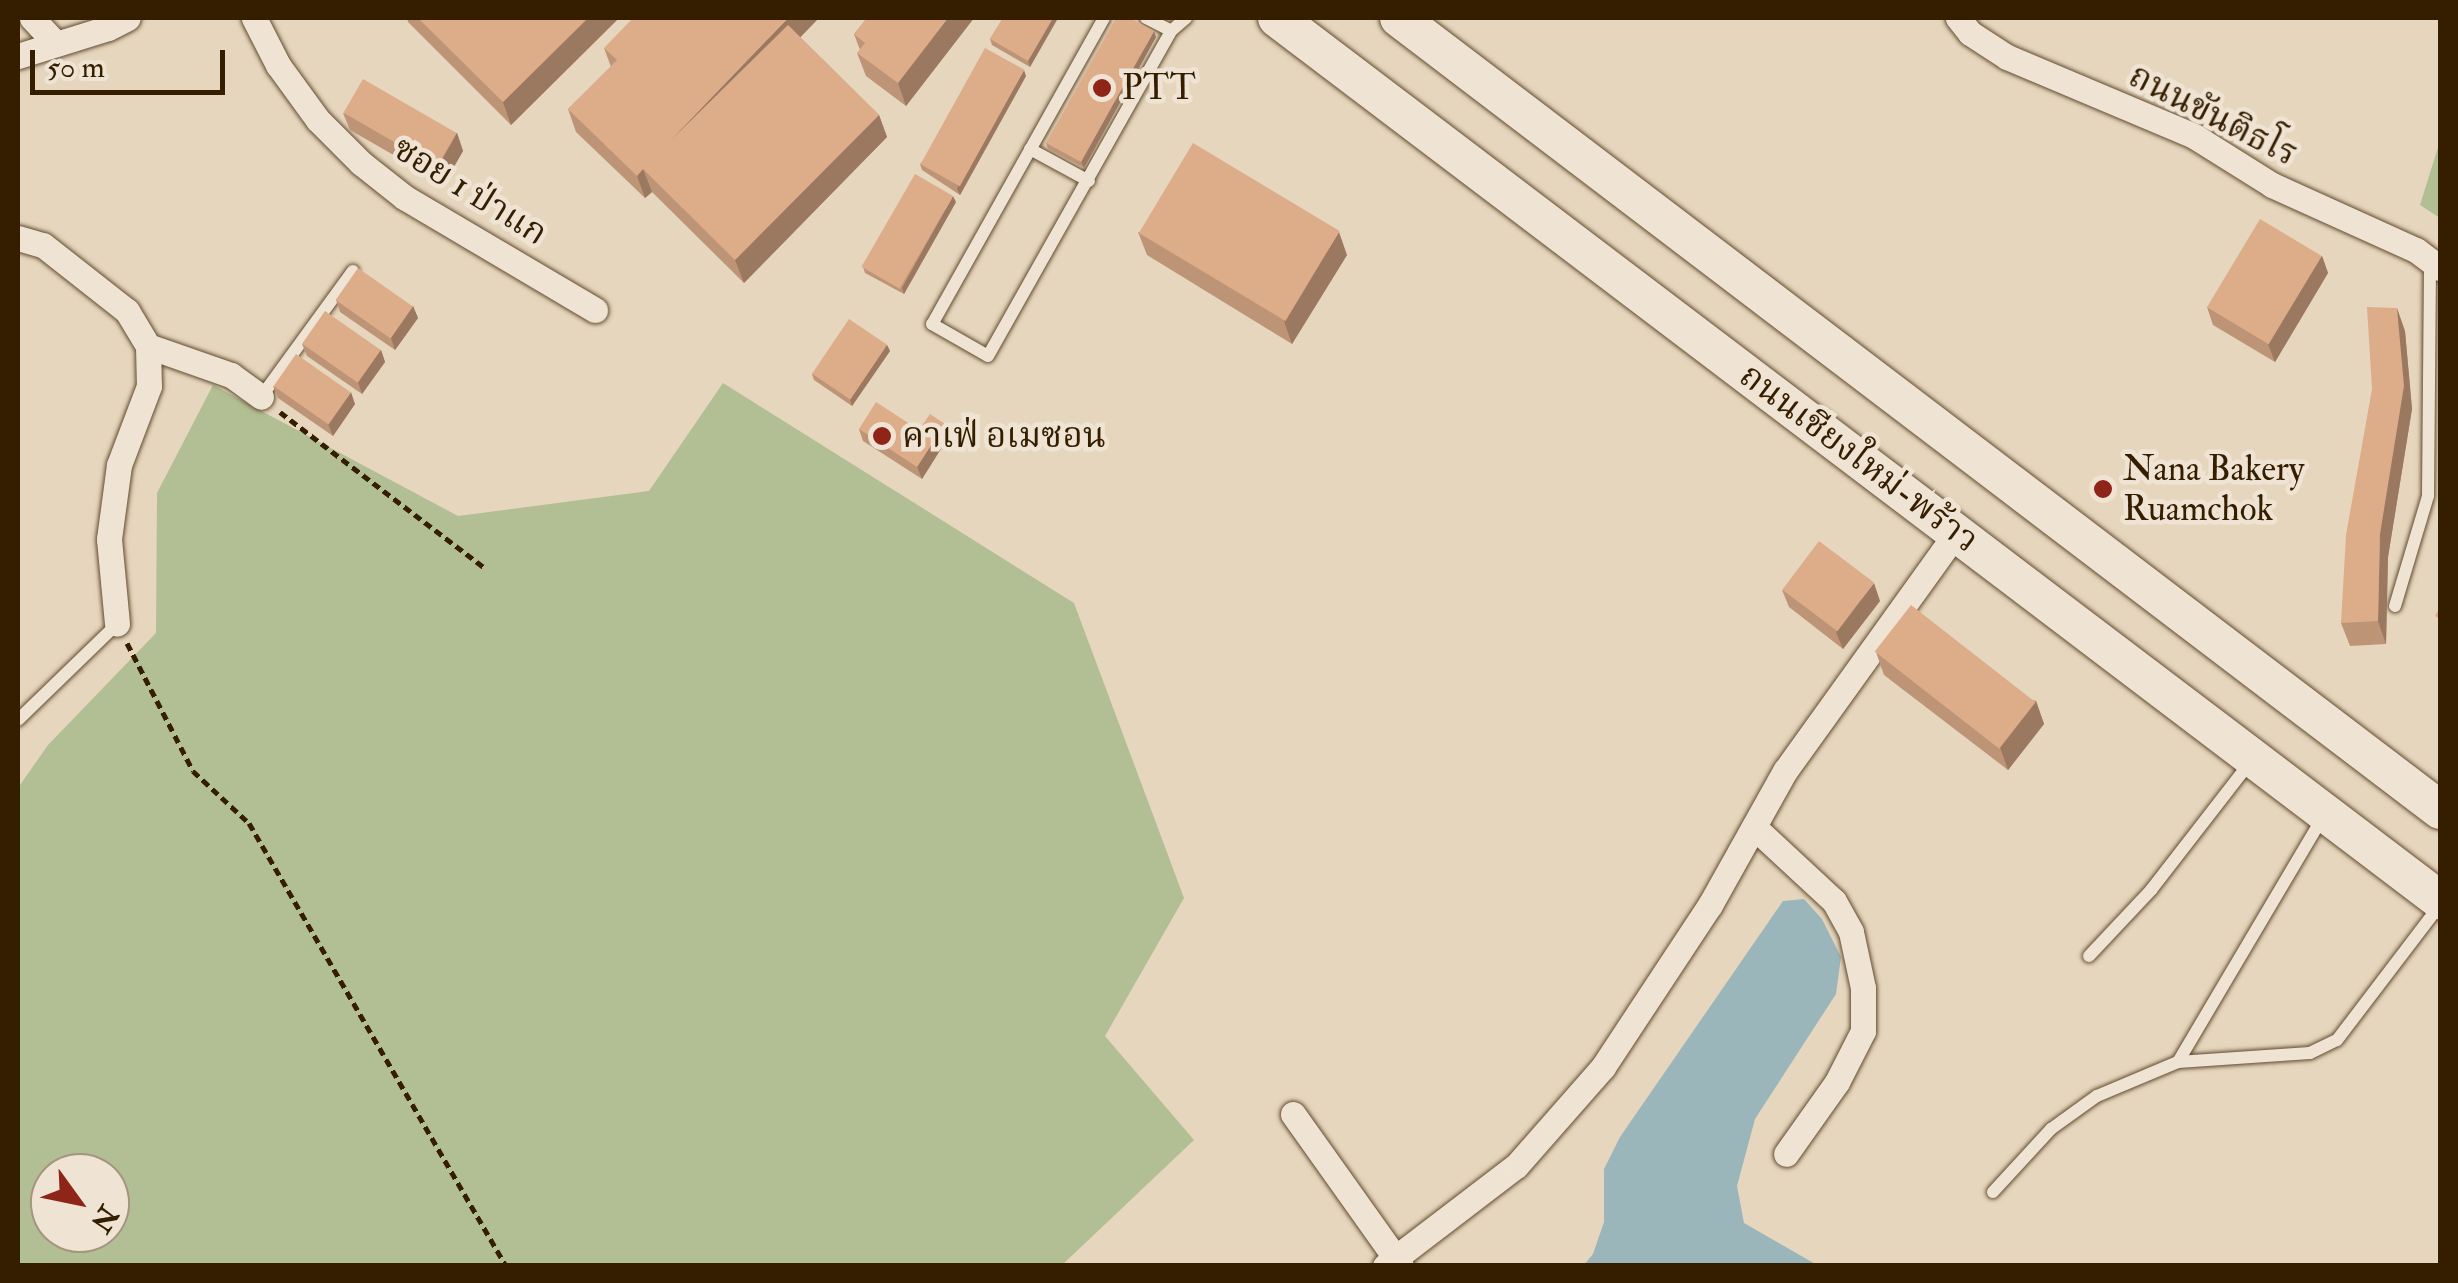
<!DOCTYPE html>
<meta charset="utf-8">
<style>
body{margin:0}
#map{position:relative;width:2458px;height:1283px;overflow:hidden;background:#e6d6bd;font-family:"IM FELL Double Pica","Noto Serif Thai",serif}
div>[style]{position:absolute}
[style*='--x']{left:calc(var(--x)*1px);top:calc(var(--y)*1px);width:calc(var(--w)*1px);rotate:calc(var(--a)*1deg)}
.green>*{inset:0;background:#b2be93}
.water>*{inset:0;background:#9bb6bb}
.path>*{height:5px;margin-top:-2.5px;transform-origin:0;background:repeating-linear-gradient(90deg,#351e00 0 8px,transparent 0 13px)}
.roads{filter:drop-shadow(0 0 2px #614c2f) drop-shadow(0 0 2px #614c2f)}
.service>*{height:12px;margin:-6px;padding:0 6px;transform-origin:6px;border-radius:6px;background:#efe4d4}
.minor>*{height:25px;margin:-12.5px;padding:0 12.5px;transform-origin:12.5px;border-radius:12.5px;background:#efe4d4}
.secondary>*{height:38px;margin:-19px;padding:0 19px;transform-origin:19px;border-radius:19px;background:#efe4d4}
.wall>*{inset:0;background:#be9476}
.shaded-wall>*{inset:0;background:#9b7860}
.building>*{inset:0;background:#ddac89;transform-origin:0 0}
.dots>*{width:28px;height:28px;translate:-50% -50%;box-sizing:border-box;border:5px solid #efe4d4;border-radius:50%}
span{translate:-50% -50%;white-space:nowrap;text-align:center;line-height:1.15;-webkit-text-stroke:9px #efe4d4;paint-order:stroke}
.poi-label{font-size:35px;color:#351e00}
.left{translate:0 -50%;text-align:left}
.street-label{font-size:35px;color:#351e00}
.frame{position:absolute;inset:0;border:20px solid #351e00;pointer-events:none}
.north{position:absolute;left:30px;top:1153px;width:100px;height:100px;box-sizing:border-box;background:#efe4d4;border:2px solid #a5957f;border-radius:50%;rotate:123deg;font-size:28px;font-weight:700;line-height:40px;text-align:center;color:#351e00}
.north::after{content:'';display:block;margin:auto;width:35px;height:45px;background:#8f2418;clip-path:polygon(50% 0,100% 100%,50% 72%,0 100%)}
.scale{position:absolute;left:30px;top:50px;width:195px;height:45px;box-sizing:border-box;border:5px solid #351e00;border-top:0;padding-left:12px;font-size:30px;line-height:35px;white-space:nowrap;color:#351e00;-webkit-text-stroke:8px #efe4d4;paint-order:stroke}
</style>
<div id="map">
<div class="green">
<div style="clip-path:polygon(2440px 141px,2440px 218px,2420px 205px)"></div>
<div style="clip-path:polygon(evenodd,723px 383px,1074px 603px,1184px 898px,1105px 1036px,1194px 1140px,1062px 1265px,18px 1266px,18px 788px,48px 745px,156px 633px,157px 493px,213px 385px,458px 516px,649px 491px,723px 383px,50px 1173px,110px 1173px,110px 1233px,50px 1233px,50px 1173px)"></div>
</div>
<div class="water">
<div style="clip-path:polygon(1804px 899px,1822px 919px,1841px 957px,1836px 994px,1755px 1119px,1737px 1186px,1744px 1223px,1817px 1265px,1584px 1265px,1593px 1254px,1604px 1222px,1604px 1169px,1620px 1137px,1783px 901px)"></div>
</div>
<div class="path">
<div style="--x:280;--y:412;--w:258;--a:37.3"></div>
<div style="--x:127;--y:643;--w:144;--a:62.7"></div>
<div style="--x:193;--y:771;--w:76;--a:42.9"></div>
<div style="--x:249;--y:823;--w:512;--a:59.88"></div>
</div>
<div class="roads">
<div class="service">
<div style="--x:1104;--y:18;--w:351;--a:119.3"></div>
<div style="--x:932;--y:324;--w:64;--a:29.7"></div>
<div style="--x:988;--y:356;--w:373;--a:-60.6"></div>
<div style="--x:1171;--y:31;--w:20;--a:-41"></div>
<div style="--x:1146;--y:18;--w:28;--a:27"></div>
<div style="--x:1030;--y:149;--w:67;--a:28.5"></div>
<div style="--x:261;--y:397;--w:156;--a:-53.9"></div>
<div style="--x:2395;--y:606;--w:115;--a:-73.3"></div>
<div style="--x:2428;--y:496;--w:234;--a:-89.5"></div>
<div style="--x:18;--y:720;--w:138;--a:-44.1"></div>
<div style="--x:2089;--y:956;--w:91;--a:-46.8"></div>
<div style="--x:2151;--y:890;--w:165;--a:-52.2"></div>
<div style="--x:2178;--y:1062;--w:287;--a:-59.4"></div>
<div style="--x:1993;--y:1192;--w:86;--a:-47.4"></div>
<div style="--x:2051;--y:1129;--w:57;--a:-35.7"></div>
<div style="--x:2097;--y:1096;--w:88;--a:-22.8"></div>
<div style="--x:2178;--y:1062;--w:132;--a:-3.9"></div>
<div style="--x:2310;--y:1053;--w:30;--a:-26"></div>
<div style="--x:2337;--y:1040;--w:168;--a:-52.7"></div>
</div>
<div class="minor">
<div style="--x:32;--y:18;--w:35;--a:47"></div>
<div style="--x:254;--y:18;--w:53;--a:62.9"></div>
<div style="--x:278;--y:65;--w:68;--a:54"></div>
<div style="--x:318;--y:120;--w:61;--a:45"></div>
<div style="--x:361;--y:163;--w:55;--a:38.3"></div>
<div style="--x:404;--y:197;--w:222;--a:30.6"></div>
<div style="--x:1958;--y:18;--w:19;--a:51"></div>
<div style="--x:1970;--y:33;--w:44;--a:33"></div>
<div style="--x:2007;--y:57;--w:203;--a:22.9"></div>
<div style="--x:2194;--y:136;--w:92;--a:32.1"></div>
<div style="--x:2272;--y:185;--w:158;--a:24.3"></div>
<div style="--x:2416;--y:250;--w:30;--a:37"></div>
<div style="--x:18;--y:56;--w:94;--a:-17.3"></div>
<div style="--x:108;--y:28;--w:22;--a:-27"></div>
<div style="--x:18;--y:238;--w:26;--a:16"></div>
<div style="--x:43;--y:245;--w:107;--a:38.2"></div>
<div style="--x:127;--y:311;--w:41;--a:59"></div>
<div style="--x:148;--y:346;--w:40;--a:88.6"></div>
<div style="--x:149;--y:386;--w:85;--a:110.8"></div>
<div style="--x:119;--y:465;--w:75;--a:97.7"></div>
<div style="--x:109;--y:539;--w:85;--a:84.6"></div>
<div style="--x:148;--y:346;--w:88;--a:19.3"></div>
<div style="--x:231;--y:375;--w:37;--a:36"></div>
<div style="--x:1754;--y:827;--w:109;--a:42.8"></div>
<div style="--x:1834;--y:901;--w:35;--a:61"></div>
<div style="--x:1851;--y:932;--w:57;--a:77.9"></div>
<div style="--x:1863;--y:988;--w:43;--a:90"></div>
<div style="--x:1863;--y:1031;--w:57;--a:117"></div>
<div style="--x:1837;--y:1082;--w:88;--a:125.3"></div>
<div style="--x:1293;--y:1114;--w:186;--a:54.6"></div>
<div style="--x:1385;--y:1266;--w:165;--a:-37.4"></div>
<div style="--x:1516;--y:1166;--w:132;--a:-48.7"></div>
<div style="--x:1603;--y:1067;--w:194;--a:-56.6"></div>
<div style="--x:1710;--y:905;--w:154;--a:-60.8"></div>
<div style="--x:1785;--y:771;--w:294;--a:-54.3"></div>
</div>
<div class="secondary">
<div style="--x:1277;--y:18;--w:1460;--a:37.18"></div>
<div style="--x:1399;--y:18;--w:1308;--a:37.26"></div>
</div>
</div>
<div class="wall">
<div style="clip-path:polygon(407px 18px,619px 18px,511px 125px,408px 22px)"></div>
<div style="clip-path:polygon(867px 18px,974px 18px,906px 106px,866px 76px,857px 53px,860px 50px,854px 34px)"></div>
<div style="clip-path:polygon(1003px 18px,1058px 18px,1030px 67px,992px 45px,990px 39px)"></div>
<div style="clip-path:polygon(800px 37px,879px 115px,887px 137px,744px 283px,652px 192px,645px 198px,576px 132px,568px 109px,611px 67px,604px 48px)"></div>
<div style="clip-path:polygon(1156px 37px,1084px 168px,1048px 149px,1046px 143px)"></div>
<div style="clip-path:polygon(1026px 76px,960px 195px,922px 170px,920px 164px)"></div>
<div style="clip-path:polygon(343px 113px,457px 133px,463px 151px,444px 184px,350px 130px)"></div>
<div style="clip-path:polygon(956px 202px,904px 294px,865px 273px,863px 267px)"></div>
<div style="clip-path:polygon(1138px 232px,1347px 255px,1292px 344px,1147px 255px)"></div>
<div style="clip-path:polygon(2322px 256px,2328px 273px,2275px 362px,2213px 325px,2207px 307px)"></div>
<div style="clip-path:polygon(336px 300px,413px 306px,418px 318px,395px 350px,340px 312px)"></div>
<div style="clip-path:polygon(2405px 331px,2412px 409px,2388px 557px,2386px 644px,2350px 646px,2341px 623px)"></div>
<div style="clip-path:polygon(302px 344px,381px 350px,385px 362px,362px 394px,307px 356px)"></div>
<div style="clip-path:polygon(887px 345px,890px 351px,852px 406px,814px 380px,812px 374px)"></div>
<div style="clip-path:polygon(273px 386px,355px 404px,333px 436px,278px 398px)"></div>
<div style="clip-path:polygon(859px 429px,919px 430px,949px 436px,922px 479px,863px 441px)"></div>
<div style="clip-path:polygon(1782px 590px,1880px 601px,1843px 649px,1789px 607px)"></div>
<div style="clip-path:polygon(1876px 652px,2036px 701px,2044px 724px,2008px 770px,1884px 675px)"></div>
</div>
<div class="shaded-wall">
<div style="clip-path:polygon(588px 18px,619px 18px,511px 125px,503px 102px)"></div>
<div style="clip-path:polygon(788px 18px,819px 18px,678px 164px,670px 141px)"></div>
<div style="clip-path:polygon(948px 18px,974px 18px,906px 106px,898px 83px)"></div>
<div style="clip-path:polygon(1053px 18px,1058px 18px,1030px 67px,1028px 61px)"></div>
<div style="clip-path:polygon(1154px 31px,1156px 37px,1084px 168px,1081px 162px)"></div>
<div style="clip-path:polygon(1024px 70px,1026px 76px,960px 195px,957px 189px)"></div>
<div style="clip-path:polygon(879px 115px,887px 137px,744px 283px,735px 260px)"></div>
<div style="clip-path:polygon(457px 133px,463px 151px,444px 184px,438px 167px)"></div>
<div style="clip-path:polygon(643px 169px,652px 192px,645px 198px,637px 176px)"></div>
<div style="clip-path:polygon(953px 196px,956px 202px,904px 294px,902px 288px)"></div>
<div style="clip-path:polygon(1339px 232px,1347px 255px,1292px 344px,1284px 321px)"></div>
<div style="clip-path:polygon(2322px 256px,2328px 273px,2275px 362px,2268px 344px)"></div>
<div style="clip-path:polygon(413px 306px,418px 318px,395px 350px,391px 338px)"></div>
<div style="clip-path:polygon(2397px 308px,2405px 331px,2412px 409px,2388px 557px,2386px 644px,2378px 621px,2380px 534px)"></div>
<div style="clip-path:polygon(887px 345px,890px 351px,852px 406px,850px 400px)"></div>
<div style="clip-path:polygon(381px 350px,385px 362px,362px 394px,358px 382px)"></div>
<div style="clip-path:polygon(351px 392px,355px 404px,333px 436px,328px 424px)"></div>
<div style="clip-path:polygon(945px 424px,949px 436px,922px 479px,917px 467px)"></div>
<div style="clip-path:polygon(1874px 583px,1880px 601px,1843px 649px,1836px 632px)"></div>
<div style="clip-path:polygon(2036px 701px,2044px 724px,2008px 770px,2000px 747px)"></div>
</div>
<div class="building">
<div style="clip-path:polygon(418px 18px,588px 18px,503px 102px)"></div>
<div style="clip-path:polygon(633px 18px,788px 18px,670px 141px,788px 25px,879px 115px,735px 260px,643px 169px,637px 176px,568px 109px,617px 60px,604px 48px)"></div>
<div style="clip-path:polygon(867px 18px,948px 18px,898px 83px,857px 53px,865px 43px,854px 34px)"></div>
<div style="clip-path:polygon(1003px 18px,1053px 18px,1028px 61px,990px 39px)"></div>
<div style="clip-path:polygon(1116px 18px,1130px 18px,1154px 31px,1081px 162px,1046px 143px)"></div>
<div style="left:985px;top:48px;width:45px;height:133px;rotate:29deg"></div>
<div style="left:363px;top:79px;width:108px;height:39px;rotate:30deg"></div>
<div style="left:1193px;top:143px;width:171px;height:105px;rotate:31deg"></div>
<div style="left:915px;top:174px;width:44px;height:107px;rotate:30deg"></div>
<div style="left:2260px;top:219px;width:72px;height:103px;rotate:31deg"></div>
<div style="left:358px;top:268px;width:67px;height:39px;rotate:35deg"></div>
<div style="clip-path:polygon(2367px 307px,2397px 308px,2404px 386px,2380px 534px,2378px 621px,2341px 623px,2346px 535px,2372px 389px)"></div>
<div style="left:325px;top:311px;width:68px;height:40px;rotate:35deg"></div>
<div style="left:849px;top:319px;width:46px;height:66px;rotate:34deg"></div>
<div style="left:296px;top:354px;width:67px;height:39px;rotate:35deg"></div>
<div style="clip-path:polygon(876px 402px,919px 430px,930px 414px,945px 424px,917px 467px,859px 429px)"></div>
<div style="left:1819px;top:541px;width:69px;height:61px;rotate:37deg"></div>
<div style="left:1911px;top:605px;width:158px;height:59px;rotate:38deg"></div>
<div style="clip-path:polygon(2440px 607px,2440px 619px,2435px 616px)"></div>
</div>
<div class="dots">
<div style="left:1102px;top:88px;background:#8f2418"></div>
<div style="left:882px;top:436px;background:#8f2418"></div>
<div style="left:2103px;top:489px;background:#8f2418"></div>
</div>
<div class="poi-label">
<span class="left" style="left:1122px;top:88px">PTT</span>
<span class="left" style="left:902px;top:436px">คาเฟ่ อเมซอน</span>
<span class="left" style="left:2123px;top:489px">Nana Bakery<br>Ruamchok</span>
</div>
<div class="street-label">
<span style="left:2213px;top:115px;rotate:27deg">ถนนขันติธโร</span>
<span style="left:470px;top:191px;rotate:32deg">ซอย 1 ป่าแก</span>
<span style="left:1859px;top:458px;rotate:37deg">ถนนเชียงใหม่-พร้าว</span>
</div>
<div class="frame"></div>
<div class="north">N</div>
<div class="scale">50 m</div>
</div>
